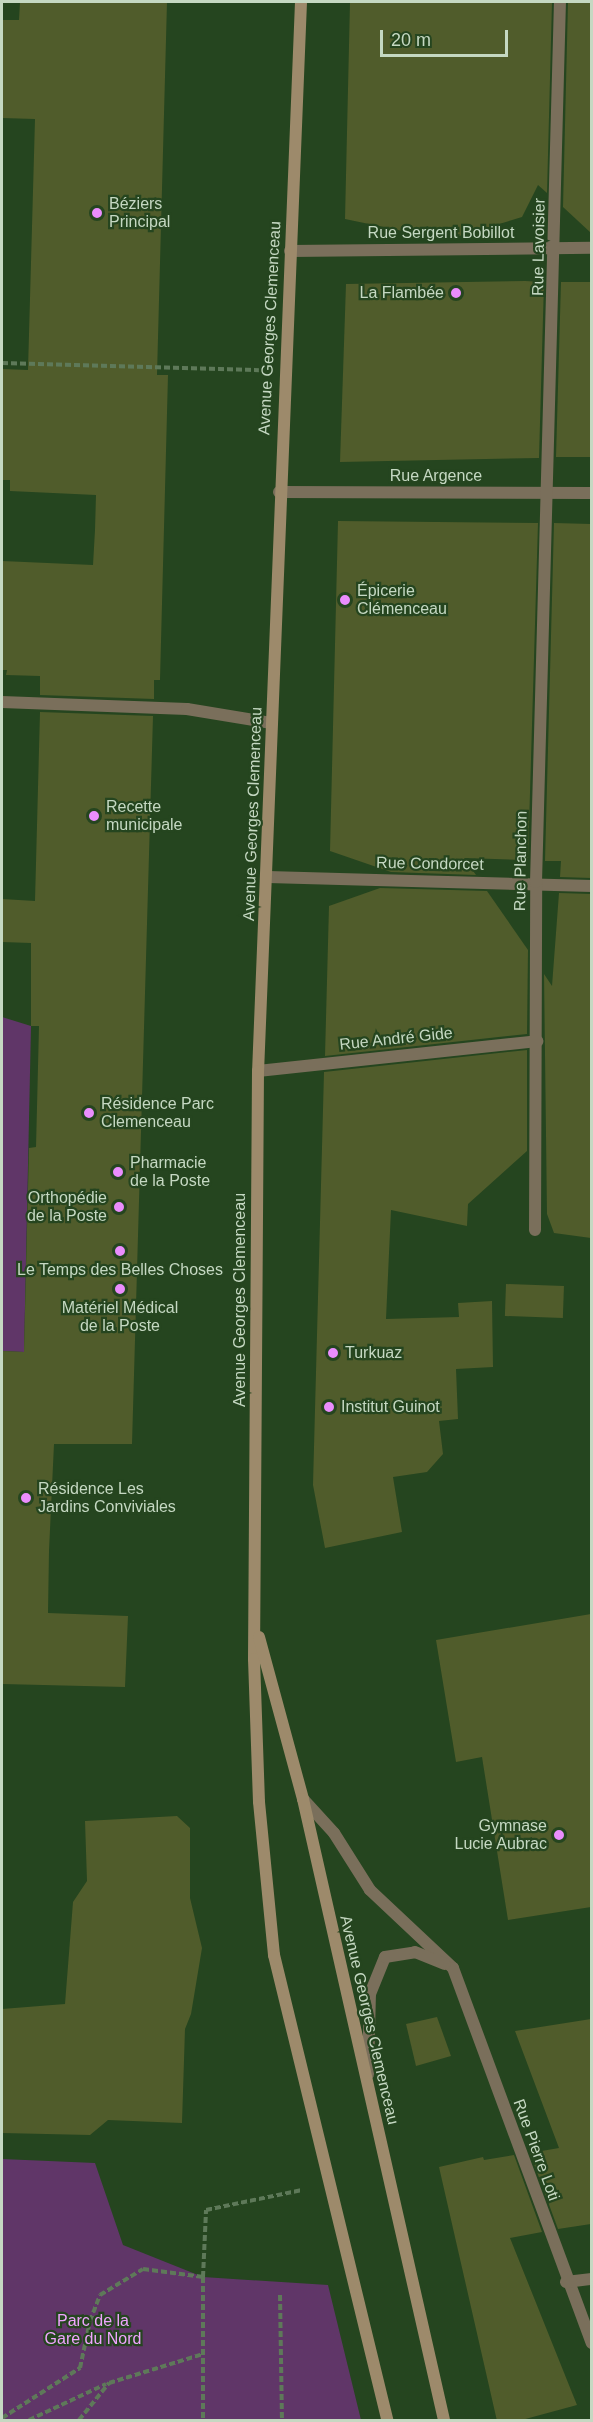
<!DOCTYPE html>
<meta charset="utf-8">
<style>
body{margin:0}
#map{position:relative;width:593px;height:2422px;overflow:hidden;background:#25451f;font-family:Helvetica,sans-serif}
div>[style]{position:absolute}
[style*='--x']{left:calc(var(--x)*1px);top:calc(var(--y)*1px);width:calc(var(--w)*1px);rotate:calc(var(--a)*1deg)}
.green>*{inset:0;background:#603668}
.building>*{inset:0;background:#505c2b;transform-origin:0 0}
.path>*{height:4px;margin-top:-2px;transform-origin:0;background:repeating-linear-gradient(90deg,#5e7959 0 6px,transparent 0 9px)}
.lane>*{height:12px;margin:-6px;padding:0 6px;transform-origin:6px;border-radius:6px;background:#7a6f5b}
.street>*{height:12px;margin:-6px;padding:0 6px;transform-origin:6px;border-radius:6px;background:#7a6f5b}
.secondary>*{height:12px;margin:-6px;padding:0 6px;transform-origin:6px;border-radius:6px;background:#9d8a6b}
.dots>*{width:16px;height:16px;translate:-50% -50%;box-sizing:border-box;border:3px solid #25451f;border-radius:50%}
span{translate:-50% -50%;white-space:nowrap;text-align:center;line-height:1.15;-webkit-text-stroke:4.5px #25451f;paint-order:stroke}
.poi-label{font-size:16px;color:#c5d8c2}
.left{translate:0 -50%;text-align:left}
.right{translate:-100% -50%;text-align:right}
.street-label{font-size:16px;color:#c5d8c2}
.park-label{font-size:16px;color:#efa4fe}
.frame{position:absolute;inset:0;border:3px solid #c5d8c2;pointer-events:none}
.scale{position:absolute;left:380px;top:30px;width:128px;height:27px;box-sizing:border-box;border:3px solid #c5d8c2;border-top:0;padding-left:8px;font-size:18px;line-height:21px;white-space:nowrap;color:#c5d8c2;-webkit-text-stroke:4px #25451f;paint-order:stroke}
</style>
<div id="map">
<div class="green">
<div style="clip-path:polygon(2px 1017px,31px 1026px,24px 1352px,2px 1351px)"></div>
<div style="clip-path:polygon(2px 2159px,95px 2163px,123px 2245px,203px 2277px,328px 2285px,361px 2420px,2px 2420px)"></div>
</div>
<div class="building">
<div style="clip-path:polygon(20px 2px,167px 2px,157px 375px,168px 375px,160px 680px,154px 680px,154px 699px,40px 695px,40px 676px,6px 675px,7px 670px,2px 670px,2px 561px,93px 565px,95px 530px,96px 495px,10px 491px,10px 480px,2px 480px,2px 369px,28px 370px,35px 119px,2px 118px,2px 20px,19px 20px)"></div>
<div style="clip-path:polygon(350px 2px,552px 2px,547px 193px,538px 185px,522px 217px,446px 240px,345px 219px)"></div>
<div style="clip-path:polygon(568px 2px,591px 2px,591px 233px,563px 207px)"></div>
<div style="clip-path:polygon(525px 281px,544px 282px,539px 458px,340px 462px,346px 284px)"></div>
<div style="clip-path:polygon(561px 282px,591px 282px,591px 457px,556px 457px)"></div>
<div style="clip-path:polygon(338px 521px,538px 523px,528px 860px,464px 858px,476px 875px,391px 872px,330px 851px)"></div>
<div style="clip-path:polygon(554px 523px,591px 524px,591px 878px,560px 877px,561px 861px,545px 861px)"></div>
<div style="clip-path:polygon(40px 712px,153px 716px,132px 1444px,54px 1444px,49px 1551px,48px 1613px,128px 1616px,125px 1687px,2px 1684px,2px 1351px,24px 1352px,29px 1148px,36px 1147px,39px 1026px,31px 1026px,31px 943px,2px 942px,2px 899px,35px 901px)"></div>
<div style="clip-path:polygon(380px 888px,487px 891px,528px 950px,527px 1034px,325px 1056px,329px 906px)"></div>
<div style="clip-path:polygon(559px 893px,591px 894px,591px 1238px,554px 1233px,547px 1214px,544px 974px,552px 986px)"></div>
<div style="clip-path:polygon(527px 1050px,527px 1151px,468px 1204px,467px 1226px,391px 1210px,386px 1319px,459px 1317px,458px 1303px,492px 1301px,493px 1367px,456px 1369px,458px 1419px,439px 1421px,443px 1454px,427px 1472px,393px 1477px,402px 1532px,325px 1548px,313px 1485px,324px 1072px)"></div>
<div style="left:506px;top:1284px;width:58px;height:32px;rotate:2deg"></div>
<div style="clip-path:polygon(591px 1614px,591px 1907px,508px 1920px,482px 1757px,456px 1762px,436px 1640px)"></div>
<div style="clip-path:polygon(177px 1816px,190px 1828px,190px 1898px,202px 1948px,191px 2014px,185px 2029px,182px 2123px,108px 2120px,90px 2135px,2px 2133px,2px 2009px,65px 2004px,73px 1902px,87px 1881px,85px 1821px)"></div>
<div style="clip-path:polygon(437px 2017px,451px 2056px,416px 2066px,406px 2024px)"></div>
<div style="clip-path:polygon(591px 2019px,591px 2224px,558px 2229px,530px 2153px,559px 2148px,515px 2031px)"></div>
<div style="clip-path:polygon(514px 2155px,542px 2232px,510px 2238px,577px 2405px,518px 2421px,497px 2421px,439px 2167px,483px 2157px,484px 2160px)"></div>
</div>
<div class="path">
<div style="--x:2;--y:363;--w:257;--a:1.6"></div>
<div style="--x:203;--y:2277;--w:67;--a:-87.4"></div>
<div style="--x:206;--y:2210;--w:98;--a:-11.8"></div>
<div style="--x:280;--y:2295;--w:125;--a:89.1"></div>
<div style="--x:2;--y:2418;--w:93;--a:-32.7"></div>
<div style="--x:80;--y:2368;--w:48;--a:-78"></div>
<div style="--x:90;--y:2321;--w:28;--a:-69"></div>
<div style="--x:100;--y:2295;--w:50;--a:-31.2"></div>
<div style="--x:143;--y:2269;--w:61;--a:7.6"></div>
<div style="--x:203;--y:2277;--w:143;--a:90"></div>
<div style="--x:29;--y:2420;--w:85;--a:-25.1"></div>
<div style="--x:79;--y:2420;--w:48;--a:-51"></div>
<div style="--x:109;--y:2383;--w:98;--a:-17.1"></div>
</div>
<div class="lane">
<div style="--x:2;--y:702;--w:185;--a:2.2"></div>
<div style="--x:187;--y:709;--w:86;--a:9.4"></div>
</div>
<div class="street">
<div style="--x:290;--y:251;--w:302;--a:-0.6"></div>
<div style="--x:279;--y:492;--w:313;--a:0.2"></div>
<div style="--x:268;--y:877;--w:324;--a:1.6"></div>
<div style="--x:258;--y:1071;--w:281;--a:-6.1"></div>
<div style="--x:535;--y:1230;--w:348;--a:-89.8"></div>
<div style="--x:536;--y:882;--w:880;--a:-88.44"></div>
<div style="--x:303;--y:1799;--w:46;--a:47.6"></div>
<div style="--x:334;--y:1833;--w:67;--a:57.7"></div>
<div style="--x:370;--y:1890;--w:114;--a:43.2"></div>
<div style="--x:453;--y:1968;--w:400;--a:69.7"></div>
<div style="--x:368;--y:2074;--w:80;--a:-88.6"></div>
<div style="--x:370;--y:1994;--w:40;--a:-68"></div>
<div style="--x:385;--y:1957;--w:30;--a:-9"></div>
<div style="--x:415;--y:1952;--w:32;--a:22"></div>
<div style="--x:566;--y:2282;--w:26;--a:-7"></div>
</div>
<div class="secondary">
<div style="--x:301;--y:2;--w:1070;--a:92.3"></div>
<div style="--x:258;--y:1071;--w:588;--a:90.39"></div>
<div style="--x:254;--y:1659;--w:143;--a:88"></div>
<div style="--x:259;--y:1802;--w:154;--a:84.4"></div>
<div style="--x:274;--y:1955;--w:479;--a:76.3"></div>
<div style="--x:259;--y:1637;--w:168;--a:74.8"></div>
<div style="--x:303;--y:1799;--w:637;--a:77.21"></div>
</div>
<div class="dots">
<div style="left:97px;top:213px;background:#ea8dfd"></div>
<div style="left:456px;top:293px;background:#ea8dfd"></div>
<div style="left:345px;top:600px;background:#ea8dfd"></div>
<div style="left:94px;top:816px;background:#ea8dfd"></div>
<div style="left:89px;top:1113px;background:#ea8dfd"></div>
<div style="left:118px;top:1172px;background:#ea8dfd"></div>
<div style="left:119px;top:1207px;background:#ea8dfd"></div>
<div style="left:120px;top:1251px;background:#ea8dfd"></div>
<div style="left:120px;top:1289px;background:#ea8dfd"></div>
<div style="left:333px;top:1353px;background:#ea8dfd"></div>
<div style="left:329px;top:1407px;background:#ea8dfd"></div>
<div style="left:26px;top:1498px;background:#ea8dfd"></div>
<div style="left:559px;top:1835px;background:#ea8dfd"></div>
</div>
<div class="poi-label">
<span class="left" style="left:109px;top:213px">Béziers<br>Principal</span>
<span class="right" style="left:444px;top:293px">La Flambée</span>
<span class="left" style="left:357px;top:600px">Épicerie<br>Clémenceau</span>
<span class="left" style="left:106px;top:816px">Recette<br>municipale</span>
<span class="left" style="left:101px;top:1113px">Résidence Parc<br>Clemenceau</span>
<span class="left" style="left:130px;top:1172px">Pharmacie<br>de la Poste</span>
<span class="right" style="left:107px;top:1207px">Orthopédie<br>de la Poste</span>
<span style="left:120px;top:1270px">Le Temps des Belles Choses</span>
<span style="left:120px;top:1317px">Matériel Médical<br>de la Poste</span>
<span class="left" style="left:345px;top:1353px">Turkuaz</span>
<span class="left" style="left:341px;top:1407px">Institut Guinot</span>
<span class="left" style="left:38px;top:1498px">Résidence Les<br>Jardins Conviviales</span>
<span class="right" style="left:547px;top:1835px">Gymnase<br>Lucie Aubrac</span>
</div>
<div class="street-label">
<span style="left:441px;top:233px">Rue Sergent Bobillot</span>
<span style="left:539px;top:247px;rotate:-89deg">Rue Lavoisier</span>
<span style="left:270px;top:328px;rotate:-87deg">Avenue Georges Clemenceau</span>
<span style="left:436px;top:476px">Rue Argence</span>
<span style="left:253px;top:814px;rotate:-88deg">Avenue Georges Clemenceau</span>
<span style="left:521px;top:861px;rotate:-89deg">Rue Planchon</span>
<span style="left:430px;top:864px;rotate:1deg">Rue Condorcet</span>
<span style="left:396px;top:1039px;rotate:-6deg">Rue André Gide</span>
<span style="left:240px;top:1300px;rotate:-90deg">Avenue Georges Clemenceau</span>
<span style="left:369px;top:2020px;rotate:77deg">Avenue Georges Clemenceau</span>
<span style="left:536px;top:2150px;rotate:70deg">Rue Pierre Loti</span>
</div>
<div class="park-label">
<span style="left:93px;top:2330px">Parc de la<br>Gare du Nord</span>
</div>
<div class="frame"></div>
<div class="scale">20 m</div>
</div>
